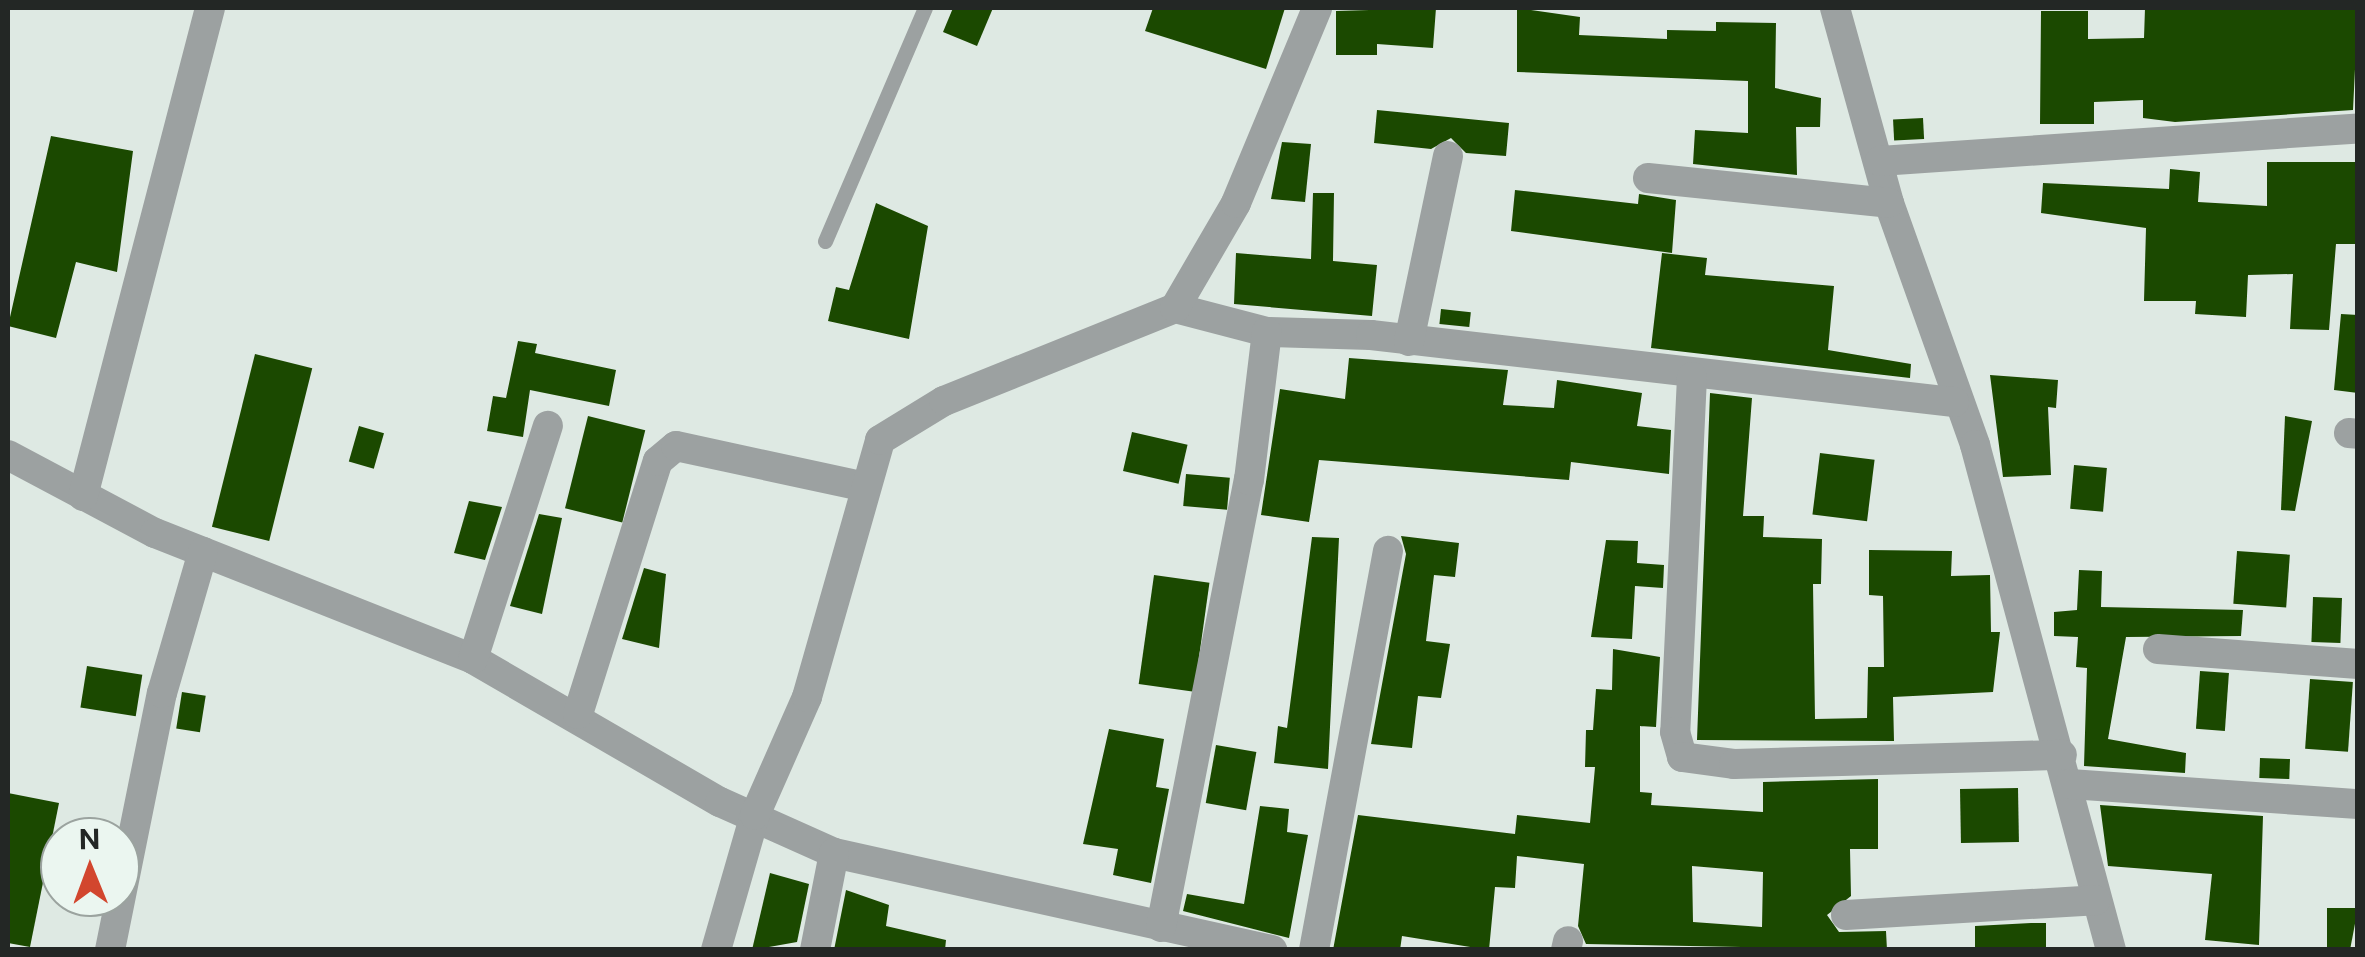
<!DOCTYPE html>
<style>
body{margin:0}
#map{position:relative;width:2365px;height:957px;overflow:hidden;background:#dee9e3;font-family:"Public Sans",sans-serif}
div>[style]{position:absolute}
[style*='--x']{left:calc(var(--x)*1px);top:calc(var(--y)*1px);width:calc(var(--w)*1px);rotate:calc(var(--a)*1deg)}
.building>*{inset:0;background:#1b4900;transform-origin:0 0}
.lane>*{height:15px;margin:-7.5px;padding:0 7.5px;transform-origin:7.5px;border-radius:7.5px;background:#9ca1a1}
.street>*{height:30px;margin:-15px;padding:0 15px;transform-origin:15px;border-radius:15px;background:#9ca1a1}
span{translate:-50% -50%;white-space:nowrap;text-align:center;line-height:1.15;-webkit-text-stroke:10px #ebf6f0;paint-order:stroke}
.frame{position:absolute;inset:0;border:10px solid #232725;pointer-events:none}
.north{position:absolute;left:40px;top:817px;width:100px;height:100px;box-sizing:border-box;background:#ebf6f0;border:2px solid #9ba39f;border-radius:50%;rotate:359deg;font-size:28px;font-weight:700;line-height:40px;text-align:center;color:#232725}
.north::after{content:'';display:block;margin:auto;width:35px;height:45px;background:#d2462e;clip-path:polygon(50% 0,100% 100%,50% 72%,0 100%)}
</style>
<div id="map">
<div class="building">
<div style="clip-path:polygon(953px 8px,993px 8px,977px 46px,943px 32px)"></div>
<div style="clip-path:polygon(1153px 8px,1285px 8px,1266px 69px,1145px 31px)"></div>
<div style="clip-path:polygon(1436px 8px,1433px 48px,1377px 44px,1377px 55px,1336px 55px,1336px 11px)"></div>
<div style="clip-path:polygon(1517px 8px,1580px 17px,1579px 35px,1667px 39px,1667px 30px,1716px 31px,1716px 22px,1776px 23px,1775px 88px,1821px 98px,1820px 127px,1796px 127px,1797px 175px,1693px 164px,1695px 130px,1748px 133px,1748px 81px,1517px 72px)"></div>
<div style="clip-path:polygon(2145px 8px,2358px 8px,2353px 110px,2175px 122px,2143px 118px,2143px 100px,2094px 102px,2094px 124px,2040px 124px,2041px 11px,2088px 11px,2088px 39px,2144px 38px)"></div>
<div style="clip-path:polygon(1377px 110px,1509px 123px,1506px 156px,1466px 153px,1451px 138px,1431px 149px,1374px 143px)"></div>
<div style="left:1923px;top:118px;width:21px;height:30px;rotate:87deg"></div>
<div style="clip-path:polygon(51px 136px,133px 151px,117px 272px,76px 262px,56px 338px,8px 326px)"></div>
<div style="clip-path:polygon(1282px 142px,1311px 144px,1305px 202px,1271px 199px)"></div>
<div style="clip-path:polygon(2267px 162px,2358px 162px,2358px 244px,2336px 244px,2329px 330px,2290px 329px,2293px 274px,2248px 275px,2246px 317px,2195px 314px,2196px 301px,2144px 301px,2146px 228px,2041px 213px,2043px 183px,2169px 189px,2170px 169px,2200px 172px,2198px 202px,2267px 206px)"></div>
<div style="clip-path:polygon(1515px 190px,1638px 204px,1639px 194px,1676px 200px,1672px 253px,1511px 231px)"></div>
<div style="clip-path:polygon(1313px 193px,1334px 193px,1333px 261px,1377px 265px,1372px 316px,1234px 304px,1236px 253px,1311px 259px)"></div>
<div style="clip-path:polygon(876px 203px,928px 226px,909px 339px,828px 321px,836px 287px,849px 290px)"></div>
<div style="clip-path:polygon(1662px 253px,1707px 258px,1705px 275px,1834px 286px,1828px 350px,1911px 364px,1910px 378px,1651px 348px)"></div>
<div style="left:1441px;top:309px;width:30px;height:15px;rotate:6deg"></div>
<div style="clip-path:polygon(2341px 314px,2358px 315px,2358px 393px,2334px 390px)"></div>
<div style="clip-path:polygon(518px 341px,537px 344px,535px 353px,616px 370px,609px 406px,530px 390px,523px 437px,487px 431px,493px 396px,506px 398px)"></div>
<div style="left:255px;top:354px;width:59px;height:178px;rotate:14deg"></div>
<div style="clip-path:polygon(1349px 358px,1508px 370px,1503px 405px,1554px 408px,1557px 380px,1642px 393px,1637px 426px,1671px 430px,1669px 474px,1571px 462px,1569px 480px,1319px 460px,1309px 522px,1261px 515px,1280px 389px,1345px 399px)"></div>
<div style="clip-path:polygon(1990px 375px,2058px 380px,2056px 408px,2048px 407px,2051px 475px,2003px 477px)"></div>
<div style="clip-path:polygon(1710px 393px,1752px 398px,1743px 516px,1764px 516px,1763px 537px,1822px 539px,1821px 584px,1813px 584px,1815px 719px,1867px 718px,1868px 667px,1884px 667px,1883px 596px,1869px 595px,1869px 550px,1952px 551px,1951px 576px,1990px 575px,1991px 632px,2000px 632px,1993px 692px,1893px 697px,1894px 741px,1697px 740px)"></div>
<div style="left:588px;top:416px;width:59px;height:95px;rotate:14deg"></div>
<div style="clip-path:polygon(2285px 416px,2312px 421px,2295px 511px,2281px 510px)"></div>
<div style="left:359px;top:426px;width:26px;height:37px;rotate:16deg"></div>
<div style="left:1132px;top:432px;width:57px;height:40px;rotate:13deg"></div>
<div style="left:1820px;top:453px;width:55px;height:62px;rotate:7deg"></div>
<div style="left:2074px;top:465px;width:33px;height:44px;rotate:5deg"></div>
<div style="left:1186px;top:474px;width:44px;height:32px;rotate:5deg"></div>
<div style="clip-path:polygon(469px 501px,502px 507px,485px 560px,454px 553px)"></div>
<div style="clip-path:polygon(539px 514px,562px 518px,542px 614px,510px 606px)"></div>
<div style="clip-path:polygon(1401px 536px,1459px 543px,1455px 577px,1434px 575px,1426px 641px,1450px 644px,1441px 698px,1418px 696px,1412px 748px,1371px 744px,1406px 554px)"></div>
<div style="clip-path:polygon(1312px 537px,1339px 538px,1328px 769px,1274px 763px,1278px 726px,1287px 728px)"></div>
<div style="clip-path:polygon(1606px 540px,1638px 541px,1637px 563px,1664px 565px,1663px 588px,1635px 586px,1632px 639px,1591px 637px)"></div>
<div style="left:2237px;top:551px;width:53px;height:53px;rotate:4deg"></div>
<div style="clip-path:polygon(644px 568px,666px 574px,659px 648px,622px 639px)"></div>
<div style="clip-path:polygon(2079px 570px,2102px 571px,2101px 607px,2243px 610px,2241px 636px,2126px 637px,2108px 739px,2186px 753px,2185px 773px,2084px 766px,2087px 668px,2076px 667px,2078px 637px,2054px 636px,2054px 612px,2077px 610px)"></div>
<div style="left:1154px;top:575px;width:56px;height:110px;rotate:8deg"></div>
<div style="left:2313px;top:597px;width:29px;height:45px;rotate:2deg"></div>
<div style="clip-path:polygon(evenodd,1613px 649px,1660px 657px,1656px 727px,1640px 726px,1640px 792px,1652px 793px,1651px 805px,1763px 812px,1763px 782px,1878px 779px,1878px 849px,1850px 849px,1851px 896px,1827px 915px,1839px 932px,1886px 931px,1887px 950px,1586px 944px,1578px 926px,1584px 864px,1517px 856px,1515px 888px,1495px 887px,1489px 950px,1402px 936px,1400px 950px,1333px 950px,1358px 815px,1515px 834px,1517px 815px,1590px 823px,1595px 767px,1585px 767px,1586px 730px,1593px 730px,1596px 689px,1612px 690px,1613px 649px,1692px 866px,1763px 872px,1762px 927px,1693px 922px,1692px 866px)"></div>
<div style="left:87px;top:666px;width:56px;height:42px;rotate:9deg"></div>
<div style="left:2200px;top:671px;width:29px;height:58px;rotate:4deg"></div>
<div style="left:2310px;top:679px;width:43px;height:70px;rotate:4deg"></div>
<div style="left:182px;top:692px;width:24px;height:37px;rotate:9deg"></div>
<div style="clip-path:polygon(1109px 729px,1164px 739px,1156px 787px,1169px 789px,1151px 883px,1113px 875px,1118px 849px,1083px 844px)"></div>
<div style="left:1216px;top:745px;width:41px;height:59px;rotate:10deg"></div>
<div style="left:2260px;top:758px;width:30px;height:20px;rotate:2deg"></div>
<div style="left:2018px;top:788px;width:54px;height:58px;rotate:89deg"></div>
<div style="clip-path:polygon(8px 793px,59px 803px,30px 947px,8px 943px)"></div>
<div style="clip-path:polygon(2100px 805px,2263px 816px,2259px 945px,2205px 940px,2212px 874px,2108px 866px)"></div>
<div style="clip-path:polygon(1260px 806px,1289px 809px,1287px 832px,1308px 835px,1289px 938px,1183px 911px,1187px 894px,1244px 904px)"></div>
<div style="clip-path:polygon(770px 873px,809px 884px,797px 942px,752px 950px)"></div>
<div style="clip-path:polygon(846px 890px,889px 905px,886px 926px,946px 940px,945px 950px,834px 950px)"></div>
<div style="clip-path:polygon(2327px 908px,2358px 908px,2350px 950px,2327px 950px)"></div>
<div style="clip-path:polygon(2031px 923px,2046px 923px,2046px 950px,1975px 950px,1975px 926px)"></div>
</div>
<div class="lane">
<div style="--x:825;--y:241;--w:254;--a:-66.8"></div>
</div>
<div class="street">
<div style="--x:1835;--y:8;--w:202;--a:74.5"></div>
<div style="--x:1889;--y:203;--w:257;--a:70.4"></div>
<div style="--x:1975;--y:445;--w:523;--a:74.93"></div>
<div style="--x:1880;--y:161;--w:479;--a:-3.9"></div>
<div style="--x:1648;--y:178;--w:242;--a:5.9"></div>
<div style="--x:1175;--y:308;--w:95;--a:14.6"></div>
<div style="--x:1267;--y:332;--w:104;--a:1.7"></div>
<div style="--x:1371;--y:335;--w:587;--a:6.56"></div>
<div style="--x:1409;--y:341;--w:189;--a:-78.1"></div>
<div style="--x:1692;--y:377;--w:355;--a:92.7"></div>
<div style="--x:1675;--y:732;--w:26;--a:74"></div>
<div style="--x:1682;--y:757;--w:52;--a:7.7"></div>
<div style="--x:1734;--y:764;--w:328;--a:-1.6"></div>
<div style="--x:2349;--y:433;--w:9;--a:6"></div>
<div style="--x:8;--y:455;--w:166;--a:28"></div>
<div style="--x:155;--y:533;--w:342;--a:21.6"></div>
<div style="--x:473;--y:659;--w:285;--a:30.1"></div>
<div style="--x:720;--y:802;--w:125;--a:24.1"></div>
<div style="--x:834;--y:853;--w:449;--a:12.5"></div>
<div style="--x:83;--y:496;--w:504;--a:-75.41"></div>
<div style="--x:2158;--y:649;--w:201;--a:4.3"></div>
<div style="--x:473;--y:659;--w:245;--a:-72.2"></div>
<div style="--x:578;--y:714;--w:265;--a:-72.5"></div>
<div style="--x:658;--y:461;--w:23;--a:-40"></div>
<div style="--x:676;--y:446;--w:189;--a:12.2"></div>
<div style="--x:2070;--y:784;--w:289;--a:4"></div>
<div style="--x:1846;--y:915;--w:250;--a:-3.4"></div>
<div style="--x:1161;--y:927;--w:456;--a:-78.9"></div>
<div style="--x:1249;--y:480;--w:149;--a:-83.1"></div>
<div style="--x:110;--y:950;--w:262;--a:-78.6"></div>
<div style="--x:162;--y:693;--w:147;--a:-73.8"></div>
<div style="--x:716;--y:950;--w:141;--a:-73.9"></div>
<div style="--x:755;--y:815;--w:129;--a:-66.2"></div>
<div style="--x:807;--y:697;--w:267;--a:-74.1"></div>
<div style="--x:880;--y:440;--w:75;--a:-31.4"></div>
<div style="--x:944;--y:401;--w:249;--a:-21.9"></div>
<div style="--x:1175;--y:308;--w:121;--a:-59.8"></div>
<div style="--x:1236;--y:203;--w:211;--a:-67.4"></div>
<div style="--x:815;--y:950;--w:99;--a:-78.9"></div>
<div style="--x:1314;--y:950;--w:406;--a:-79.5"></div>
<div style="--x:1566;--y:950;--w:9;--a:-77"></div>
</div>
<div class="frame"></div>
<div class="north">N</div>
</div>
